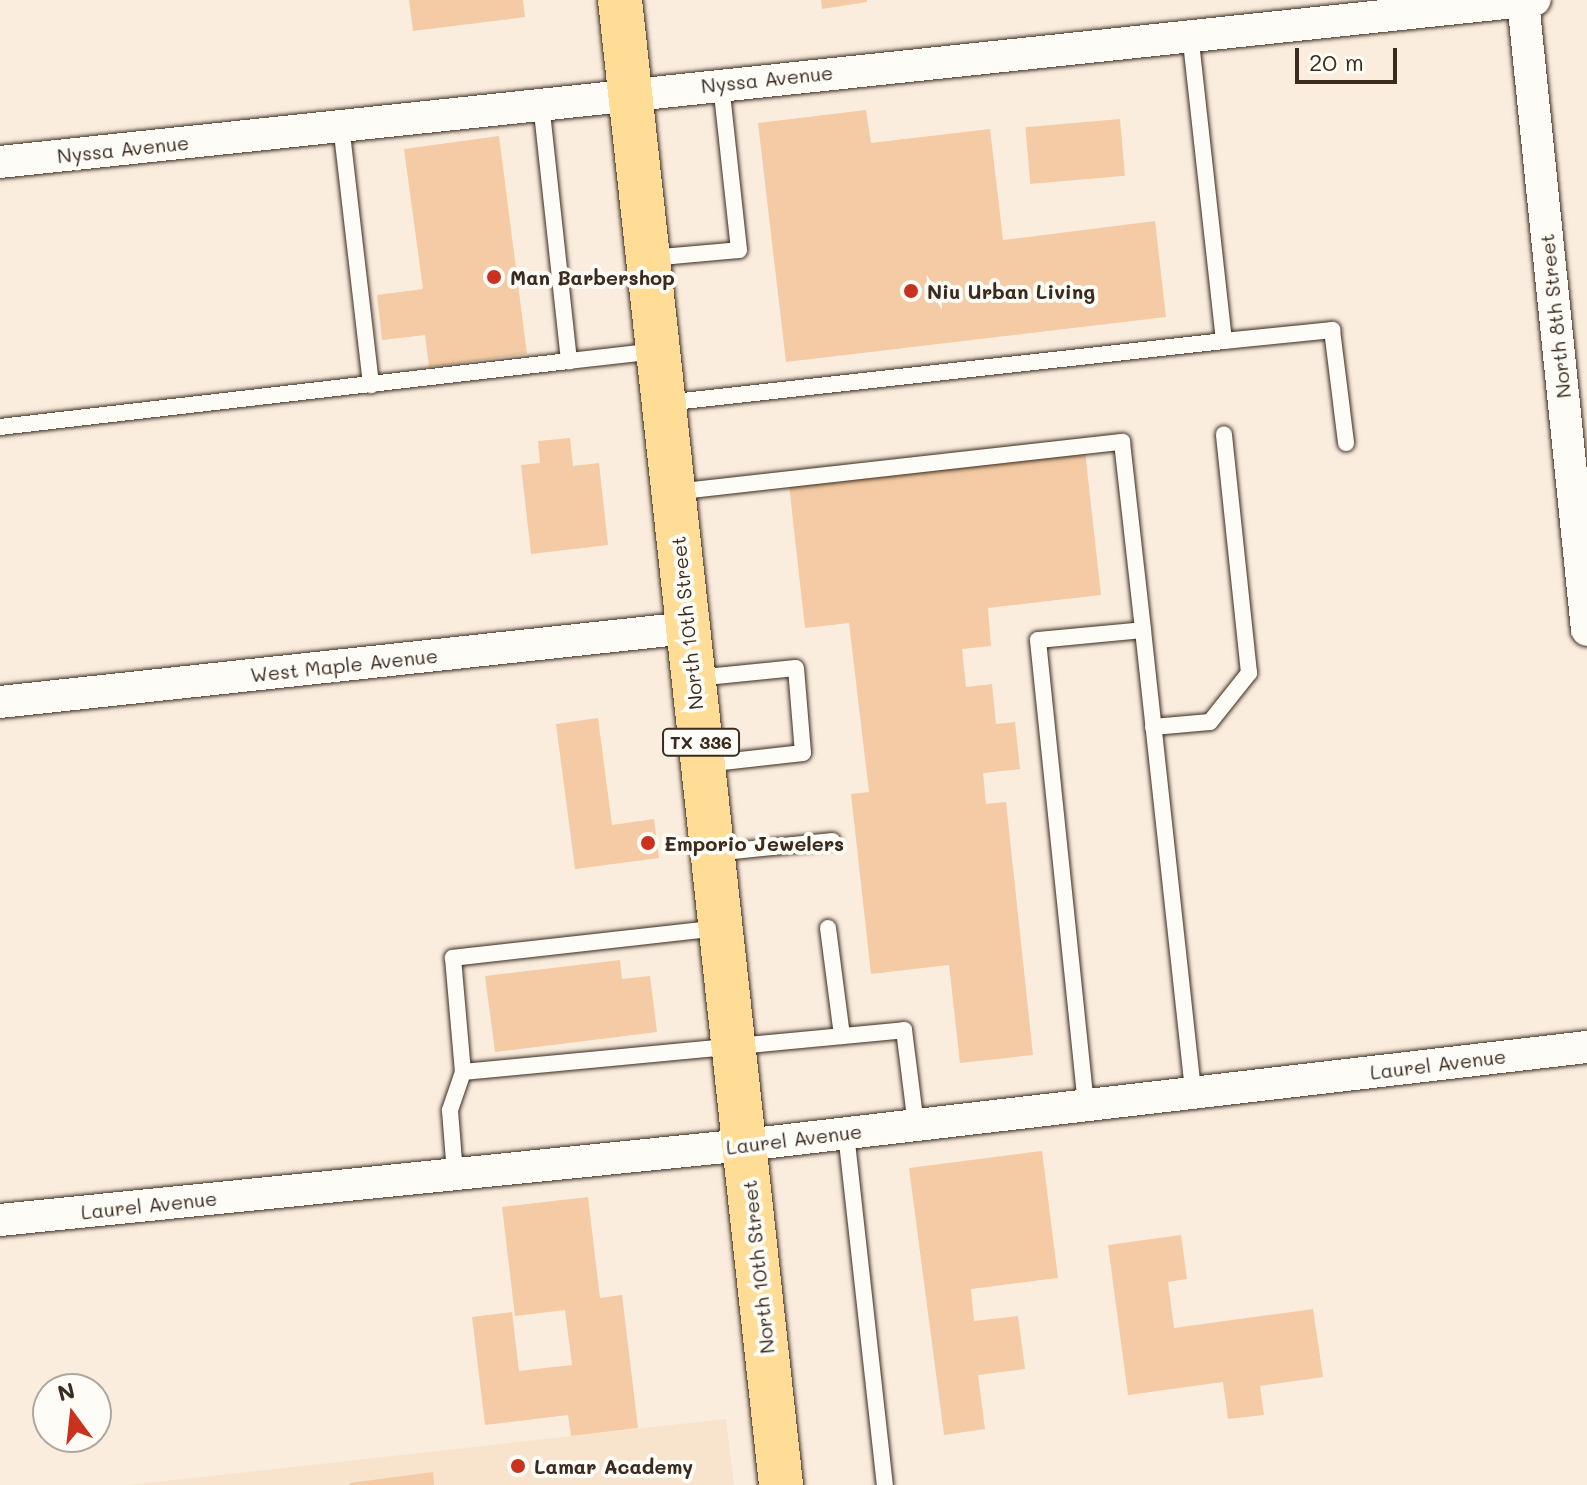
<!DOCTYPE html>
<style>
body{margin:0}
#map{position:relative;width:1587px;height:1485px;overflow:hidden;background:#faedde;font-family:Mali,sans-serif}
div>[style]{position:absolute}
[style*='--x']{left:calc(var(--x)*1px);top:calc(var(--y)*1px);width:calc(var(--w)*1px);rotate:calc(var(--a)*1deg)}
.built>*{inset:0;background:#f8e3cd}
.building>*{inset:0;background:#f4cba4;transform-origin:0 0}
.roads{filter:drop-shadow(0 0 2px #3b2a1e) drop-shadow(0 0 2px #3b2a1e)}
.service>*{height:16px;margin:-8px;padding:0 8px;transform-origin:8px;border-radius:8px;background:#fdfcf7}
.minor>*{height:32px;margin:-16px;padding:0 16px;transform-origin:16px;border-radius:16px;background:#fdfcf7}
.primary>*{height:44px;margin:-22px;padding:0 22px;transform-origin:22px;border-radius:22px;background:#ffdd96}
.dots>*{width:22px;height:22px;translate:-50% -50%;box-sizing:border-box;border:4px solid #fdfcf7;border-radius:50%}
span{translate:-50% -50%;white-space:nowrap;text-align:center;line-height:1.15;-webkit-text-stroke:8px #fdfcf7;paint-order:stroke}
.shield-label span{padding:2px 6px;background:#fdfcf7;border:2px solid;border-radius:6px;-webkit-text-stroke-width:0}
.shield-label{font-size:18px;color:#3b2a1e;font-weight:700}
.street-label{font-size:20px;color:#3b2a1e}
.poi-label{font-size:20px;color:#3b2a1e;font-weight:700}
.left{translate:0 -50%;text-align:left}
.north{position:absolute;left:32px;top:1373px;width:80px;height:80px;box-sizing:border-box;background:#fdfcf7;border:2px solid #afa8a0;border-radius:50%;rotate:345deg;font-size:22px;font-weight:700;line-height:32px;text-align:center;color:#3b2a1e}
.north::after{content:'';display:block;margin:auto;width:28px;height:36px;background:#c8321e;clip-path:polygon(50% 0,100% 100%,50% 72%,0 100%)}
.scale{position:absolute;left:1295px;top:48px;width:102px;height:36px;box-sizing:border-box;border:4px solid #3b2a1e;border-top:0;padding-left:10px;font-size:24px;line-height:28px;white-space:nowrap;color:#3b2a1e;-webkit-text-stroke:6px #fdfcf7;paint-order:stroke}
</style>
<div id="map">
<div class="built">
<div style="clip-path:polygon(726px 1419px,734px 1485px,129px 1485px)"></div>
</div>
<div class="building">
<div style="clip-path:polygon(409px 0,523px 0,525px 17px,413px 31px)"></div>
<div style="clip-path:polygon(821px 0,867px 0,867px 2px,822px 9px)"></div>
<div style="clip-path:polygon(866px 110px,871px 143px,990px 129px,1003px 240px,1155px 221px,1166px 317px,786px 362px,758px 123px)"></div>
<div style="left:1120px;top:119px;width:57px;height:95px;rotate:85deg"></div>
<div style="clip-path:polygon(499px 136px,527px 354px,429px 367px,425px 335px,382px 340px,377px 295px,423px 289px,404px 149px)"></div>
<div style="clip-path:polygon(570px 438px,573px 466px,599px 463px,608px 545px,531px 554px,521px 465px,540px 463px,538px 441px)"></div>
<div style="clip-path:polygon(1085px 451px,1101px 595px,988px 608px,991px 646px,962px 649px,966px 687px,992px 684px,996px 724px,1015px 722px,1020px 769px,983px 773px,986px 804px,1006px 802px,1033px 1055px,960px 1063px,949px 965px,871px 974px,851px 794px,869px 792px,849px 623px,805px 628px,789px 485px)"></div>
<div style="clip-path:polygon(598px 718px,612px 825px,654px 819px,659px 858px,575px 869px,556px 724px)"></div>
<div style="clip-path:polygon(620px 960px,622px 979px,650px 976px,657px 1032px,495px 1052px,485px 976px)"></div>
<div style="clip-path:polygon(1042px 1151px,1058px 1278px,971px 1289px,974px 1321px,1018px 1316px,1025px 1369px,978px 1375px,985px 1429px,944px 1435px,909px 1168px)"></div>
<div style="clip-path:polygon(588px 1197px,600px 1298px,622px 1295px,638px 1428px,571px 1436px,568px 1415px,485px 1425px,472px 1317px,512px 1312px,519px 1371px,572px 1365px,565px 1310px,515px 1316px,502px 1207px)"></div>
<div style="clip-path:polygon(1181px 1235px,1187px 1279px,1168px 1282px,1174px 1328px,1313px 1309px,1323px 1377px,1260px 1386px,1264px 1415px,1228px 1419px,1223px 1382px,1128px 1395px,1108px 1245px)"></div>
<div style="clip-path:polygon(433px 1472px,434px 1485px,350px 1485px,350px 1483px)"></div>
</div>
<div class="roads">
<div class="service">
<div style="--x:541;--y:103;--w:260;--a:83.8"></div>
<div style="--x:569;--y:361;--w:89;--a:-6.5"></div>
<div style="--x:341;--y:125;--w:262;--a:83.4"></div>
<div style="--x:650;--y:258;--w:89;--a:-5.1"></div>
<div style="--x:739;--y:250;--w:167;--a:-96.2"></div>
<div style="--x:1224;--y:341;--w:109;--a:-5.8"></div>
<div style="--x:1332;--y:330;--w:114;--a:82.9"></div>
<div style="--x:665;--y:403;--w:562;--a:-6.33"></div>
<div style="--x:1224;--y:341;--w:308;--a:-96.3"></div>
<div style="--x:0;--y:427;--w:573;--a:-6.62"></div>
<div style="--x:674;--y:492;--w:451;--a:-6.4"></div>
<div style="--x:1122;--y:442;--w:189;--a:83.6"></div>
<div style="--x:696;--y:678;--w:100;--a:-5.7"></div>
<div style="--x:796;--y:668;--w:85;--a:85.3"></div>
<div style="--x:803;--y:753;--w:99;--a:173.6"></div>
<div style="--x:1153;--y:727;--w:57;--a:-5"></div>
<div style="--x:1210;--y:722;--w:63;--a:-51.5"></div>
<div style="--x:1249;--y:673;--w:240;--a:-96"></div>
<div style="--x:714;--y:853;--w:119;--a:-5.8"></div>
<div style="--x:719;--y:928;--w:268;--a:173.6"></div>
<div style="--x:453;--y:958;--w:114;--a:85"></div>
<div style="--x:463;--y:1072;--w:443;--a:-5.4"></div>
<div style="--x:904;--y:1030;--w:96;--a:82.8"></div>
<div style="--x:828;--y:928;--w:109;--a:82.6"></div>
<div style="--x:1086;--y:1105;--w:467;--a:-95.9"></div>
<div style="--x:1038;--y:640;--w:105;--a:-5.4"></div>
<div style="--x:1143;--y:630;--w:466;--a:83.8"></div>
<div style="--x:846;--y:1133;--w:354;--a:83.7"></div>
<div style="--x:455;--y:1174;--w:64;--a:-94.5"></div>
<div style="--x:450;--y:1110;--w:40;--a:-71.1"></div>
</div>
<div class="minor">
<div style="--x:1523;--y:1;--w:632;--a:84.19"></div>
<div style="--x:0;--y:162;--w:1543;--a:-6.03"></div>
<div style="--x:0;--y:702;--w:692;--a:-6.14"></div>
<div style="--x:0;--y:1220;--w:749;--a:-5.75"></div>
<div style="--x:745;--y:1145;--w:848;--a:-6.64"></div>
</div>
<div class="primary">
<div style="--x:620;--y:0;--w:1494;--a:83.81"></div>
</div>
</div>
<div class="dots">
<div style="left:494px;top:277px;background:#c8321e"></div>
<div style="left:911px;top:291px;background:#c8321e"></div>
<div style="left:648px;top:843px;background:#c8321e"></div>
<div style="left:518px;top:1466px;background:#c8321e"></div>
</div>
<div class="shield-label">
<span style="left:701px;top:742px">TX 336</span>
</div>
<div class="street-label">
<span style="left:767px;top:79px;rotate:-6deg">Nyssa Avenue</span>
<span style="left:123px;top:149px;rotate:-6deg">Nyssa Avenue</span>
<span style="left:1555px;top:316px;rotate:-96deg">North 8th Street</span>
<span style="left:687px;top:623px;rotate:-96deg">North 10th Street</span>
<span style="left:344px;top:665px;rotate:-6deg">West Maple Avenue</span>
<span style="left:1438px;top:1064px;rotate:-7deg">Laurel Avenue</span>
<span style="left:794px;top:1139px;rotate:-7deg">Laurel Avenue</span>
<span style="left:149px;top:1205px;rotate:-6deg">Laurel Avenue</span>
<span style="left:758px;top:1267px;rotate:-96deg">North 10th Street</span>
</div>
<div class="poi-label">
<span class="left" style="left:510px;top:277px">Man Barbershop</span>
<span class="left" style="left:927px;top:291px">Niu Urban Living</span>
<span class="left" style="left:664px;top:843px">Emporio Jewelers</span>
<span class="left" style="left:534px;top:1466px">Lamar Academy</span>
</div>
<div class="north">N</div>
<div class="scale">20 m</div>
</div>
